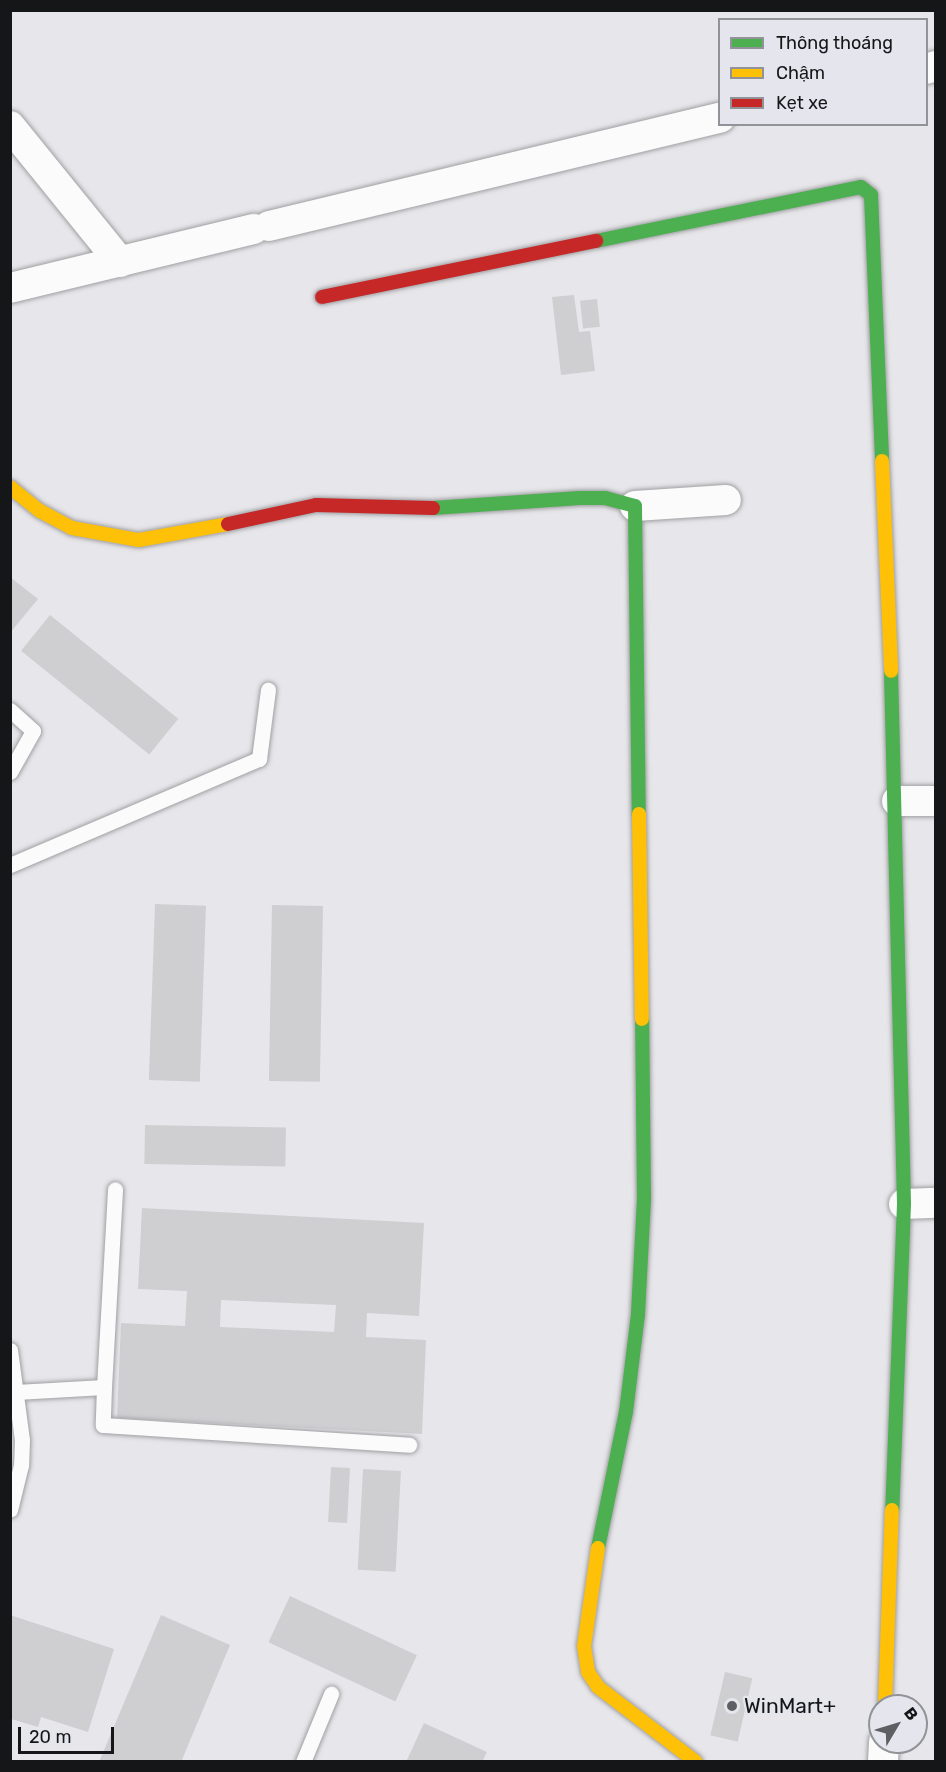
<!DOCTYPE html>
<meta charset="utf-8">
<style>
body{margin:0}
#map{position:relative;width:946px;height:1772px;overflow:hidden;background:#e7e7eb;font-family:Rubik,sans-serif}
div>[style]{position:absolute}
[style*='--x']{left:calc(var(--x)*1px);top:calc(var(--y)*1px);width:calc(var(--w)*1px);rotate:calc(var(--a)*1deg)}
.building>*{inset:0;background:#cfcfd2;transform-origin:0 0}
.roads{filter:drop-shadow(0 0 2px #a0a0a3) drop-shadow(0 0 2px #a0a0a3)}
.lane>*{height:15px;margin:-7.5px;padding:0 7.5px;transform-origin:7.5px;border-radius:7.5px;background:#fbfbfc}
.street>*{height:30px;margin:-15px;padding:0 15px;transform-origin:15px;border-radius:15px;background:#fbfbfc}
.fast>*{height:14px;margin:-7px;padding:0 7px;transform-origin:7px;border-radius:7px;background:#4caf50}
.slow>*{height:14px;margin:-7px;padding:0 7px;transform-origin:7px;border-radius:7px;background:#ffc107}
.jam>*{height:14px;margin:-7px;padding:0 7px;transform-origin:7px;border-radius:7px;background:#c62828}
.dots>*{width:16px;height:16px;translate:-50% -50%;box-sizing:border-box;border:3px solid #e5e6ed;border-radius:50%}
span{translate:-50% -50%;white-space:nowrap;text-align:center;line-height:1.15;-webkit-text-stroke:4.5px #e5e6ed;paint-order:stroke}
.poi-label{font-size:21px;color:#151618}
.left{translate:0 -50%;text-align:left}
.frame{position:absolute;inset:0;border:12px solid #151618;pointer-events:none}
.legend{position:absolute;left:718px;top:18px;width:210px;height:108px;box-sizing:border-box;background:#e5e6ed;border:2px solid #929398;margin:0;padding:8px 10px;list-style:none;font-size:18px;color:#151618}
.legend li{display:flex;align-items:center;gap:12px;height:30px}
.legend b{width:30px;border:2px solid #929398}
.north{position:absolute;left:868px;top:1694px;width:60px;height:60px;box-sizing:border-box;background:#e5e6ed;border:2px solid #929398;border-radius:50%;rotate:52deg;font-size:16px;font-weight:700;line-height:24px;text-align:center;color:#151618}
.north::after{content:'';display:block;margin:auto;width:21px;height:27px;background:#5e5f62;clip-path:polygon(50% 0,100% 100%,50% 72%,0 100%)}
.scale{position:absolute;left:18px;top:1727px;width:96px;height:27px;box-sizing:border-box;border:3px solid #151618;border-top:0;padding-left:8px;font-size:18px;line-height:21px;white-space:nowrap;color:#151618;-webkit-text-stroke:4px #e5e6ed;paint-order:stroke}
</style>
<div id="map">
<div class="building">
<div style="clip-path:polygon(574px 295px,579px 332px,590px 331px,595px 371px,561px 375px,552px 297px)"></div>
<div style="left:597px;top:299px;width:28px;height:17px;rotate:84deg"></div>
<div style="clip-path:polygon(10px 577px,38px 599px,10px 633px)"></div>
<div style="left:50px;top:615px;width:165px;height:46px;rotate:39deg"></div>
<div style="left:155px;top:904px;width:51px;height:176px;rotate:2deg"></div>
<div style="left:272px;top:905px;width:51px;height:176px;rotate:1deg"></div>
<div style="left:145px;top:1125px;width:141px;height:39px;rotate:1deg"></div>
<div style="clip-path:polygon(evenodd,142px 1208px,424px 1223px,419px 1316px,367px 1313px,366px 1337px,426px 1340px,422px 1434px,117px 1418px,121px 1323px,185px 1326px,187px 1291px,138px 1289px,142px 1208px,221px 1300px,336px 1305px,334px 1332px,220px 1327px,221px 1300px)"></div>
<div style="left:331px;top:1467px;width:19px;height:55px;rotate:3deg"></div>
<div style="left:363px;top:1469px;width:38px;height:101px;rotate:3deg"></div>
<div style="left:290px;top:1596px;width:140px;height:51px;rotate:25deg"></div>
<div style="clip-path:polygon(10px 1615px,114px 1649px,88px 1732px,41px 1717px,38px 1727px,11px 1719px)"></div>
<div style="clip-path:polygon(161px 1615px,230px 1645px,181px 1762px,99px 1762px)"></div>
<div style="left:725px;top:1672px;width:28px;height:65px;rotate:13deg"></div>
<div style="clip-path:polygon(424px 1723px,487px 1752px,482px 1762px,406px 1762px)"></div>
</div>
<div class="roads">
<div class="lane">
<div style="--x:10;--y:710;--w:31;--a:42"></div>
<div style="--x:33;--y:731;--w:47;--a:119.3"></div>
<div style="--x:10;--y:865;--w:271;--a:-23.1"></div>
<div style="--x:259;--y:759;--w:70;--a:-82.6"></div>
<div style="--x:10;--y:1350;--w:91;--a:82.4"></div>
<div style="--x:22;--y:1440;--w:25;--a:92"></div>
<div style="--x:21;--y:1465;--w:46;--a:103.7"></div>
<div style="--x:104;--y:1387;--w:198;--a:-86.8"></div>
<div style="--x:16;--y:1392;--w:88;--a:-3.3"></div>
<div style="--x:104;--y:1387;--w:38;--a:92"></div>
<div style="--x:103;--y:1425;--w:307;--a:3.7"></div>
<div style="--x:303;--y:1762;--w:74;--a:-67.6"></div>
</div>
<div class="street">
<div style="--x:926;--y:69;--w:10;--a:-17"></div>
<div style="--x:10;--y:126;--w:175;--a:51"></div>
<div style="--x:269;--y:226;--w:464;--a:-13.5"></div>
<div style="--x:10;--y:288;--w:251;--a:-13.6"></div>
<div style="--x:635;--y:506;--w:91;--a:-3.8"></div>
<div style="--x:897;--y:801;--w:39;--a:0"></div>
<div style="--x:904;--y:1204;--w:32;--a:-2"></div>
<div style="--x:883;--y:1762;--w:20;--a:-87"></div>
</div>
<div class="fast">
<div style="--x:596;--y:241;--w:270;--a:-11.5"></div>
<div style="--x:861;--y:187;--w:13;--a:39"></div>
<div style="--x:871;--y:195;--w:266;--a:87.6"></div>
<div style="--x:433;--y:508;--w:147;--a:-3.9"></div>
<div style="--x:580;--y:498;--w:25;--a:0"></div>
<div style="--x:605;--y:498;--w:31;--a:15"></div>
<div style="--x:635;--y:506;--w:308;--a:89.3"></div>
<div style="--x:891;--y:671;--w:533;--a:88.6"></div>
<div style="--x:904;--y:1204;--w:306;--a:92.2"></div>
<div style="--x:598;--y:1548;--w:139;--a:-78.4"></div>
<div style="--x:626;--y:1412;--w:99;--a:-83"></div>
<div style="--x:638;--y:1314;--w:115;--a:-87"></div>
<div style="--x:644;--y:1199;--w:180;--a:-90.6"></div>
</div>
<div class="slow">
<div style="--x:882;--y:461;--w:210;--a:87.5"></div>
<div style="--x:10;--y:487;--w:38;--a:39"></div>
<div style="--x:40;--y:511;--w:36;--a:28"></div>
<div style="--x:72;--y:528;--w:68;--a:10.2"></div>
<div style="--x:139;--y:540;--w:90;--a:-10.2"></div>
<div style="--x:639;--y:814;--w:205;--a:89.2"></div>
<div style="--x:598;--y:1548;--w:99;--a:98.1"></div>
<div style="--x:584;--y:1646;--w:26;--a:81"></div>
<div style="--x:588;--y:1672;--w:18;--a:56"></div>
<div style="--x:598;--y:1687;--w:123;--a:37.4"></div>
<div style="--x:885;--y:1706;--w:196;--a:-88"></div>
</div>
<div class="jam">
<div style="--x:322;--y:297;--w:280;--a:-11.6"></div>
<div style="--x:228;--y:524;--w:90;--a:-12.2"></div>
<div style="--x:316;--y:505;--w:117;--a:1.5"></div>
</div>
</div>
<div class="dots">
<div style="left:732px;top:1706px;background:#5e5f62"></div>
</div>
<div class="poi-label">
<span class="left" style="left:744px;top:1706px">WinMart+</span>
</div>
<div class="frame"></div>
<ul class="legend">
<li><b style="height:8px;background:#4caf50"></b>Thông thoáng</li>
<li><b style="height:8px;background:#ffc107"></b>Chậm</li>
<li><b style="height:8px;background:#c62828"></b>Kẹt xe</li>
</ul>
<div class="north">B</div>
<div class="scale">20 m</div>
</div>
